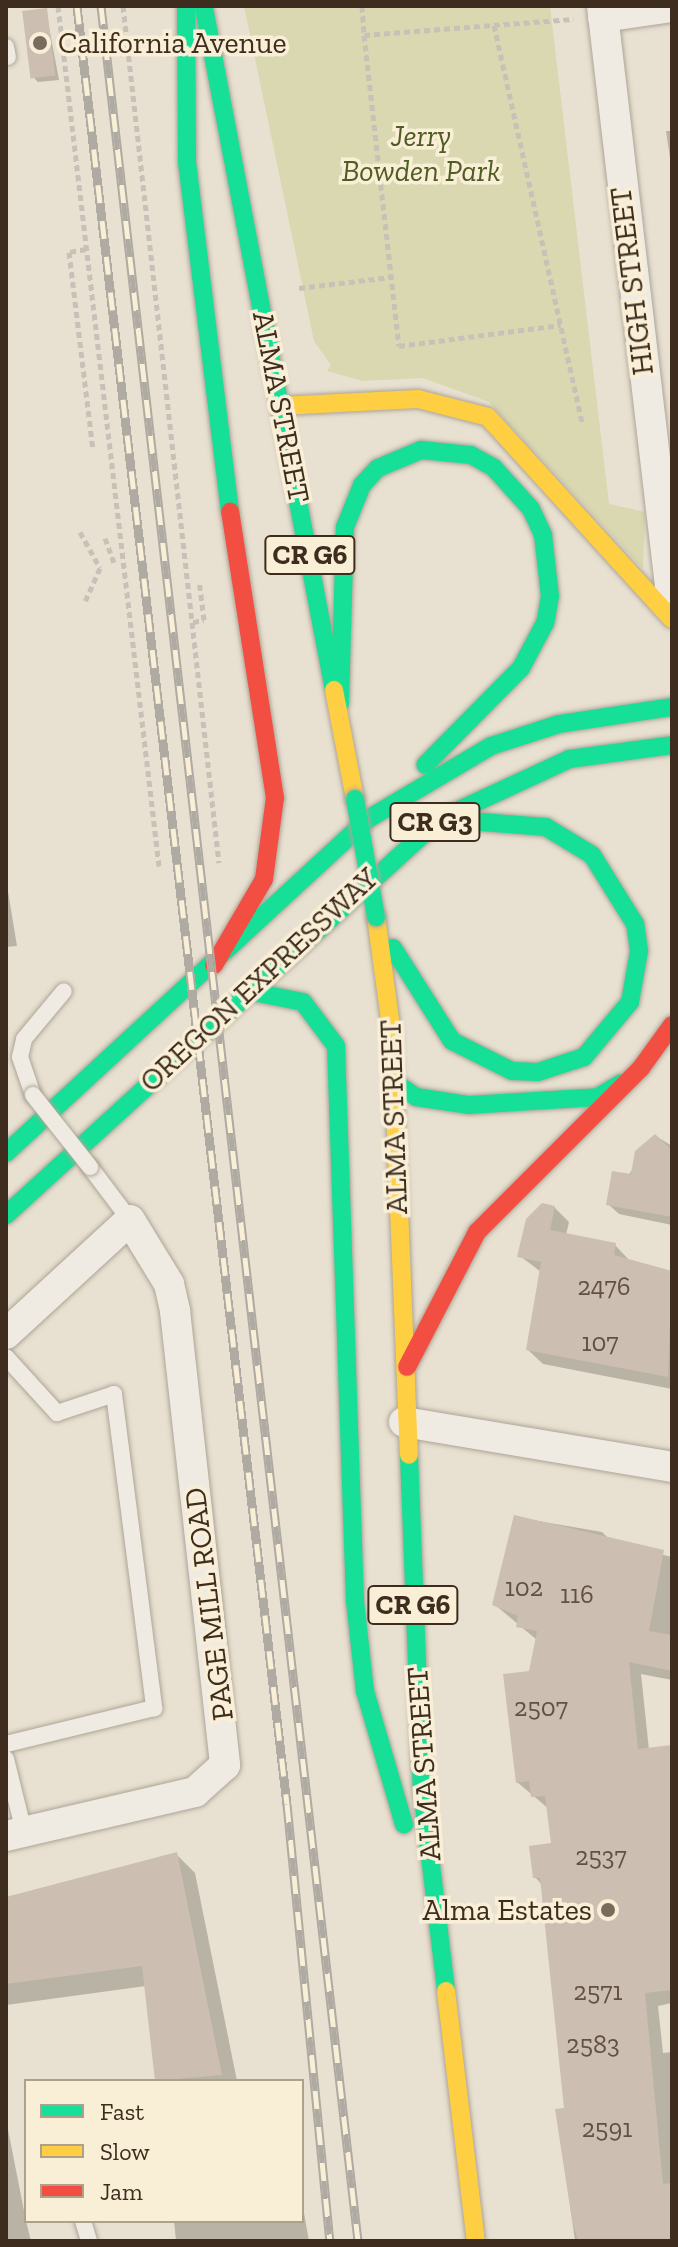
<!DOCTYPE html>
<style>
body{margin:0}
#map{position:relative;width:678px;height:2247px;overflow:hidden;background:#e8e0d0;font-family:"Zilla Slab",serif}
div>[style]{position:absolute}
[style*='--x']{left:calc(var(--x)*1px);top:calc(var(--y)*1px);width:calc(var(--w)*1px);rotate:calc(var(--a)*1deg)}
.green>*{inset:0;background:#d9d8b1}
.shadow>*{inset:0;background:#0003}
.building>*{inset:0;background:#ccbeb0;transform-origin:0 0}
.path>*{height:5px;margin-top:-2.5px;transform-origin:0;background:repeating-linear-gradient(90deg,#c8c1b8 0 6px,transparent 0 10px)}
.roads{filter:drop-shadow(0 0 2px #ada598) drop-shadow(0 0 2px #ada598)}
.lane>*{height:16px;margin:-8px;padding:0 8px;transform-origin:8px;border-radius:8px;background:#f0ebe2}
.street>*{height:30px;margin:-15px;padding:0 15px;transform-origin:15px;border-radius:15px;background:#f0ebe2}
.fast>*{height:18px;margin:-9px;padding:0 9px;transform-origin:9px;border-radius:9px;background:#16e098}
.slow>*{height:18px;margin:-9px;padding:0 9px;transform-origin:9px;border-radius:9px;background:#ffcf43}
.jam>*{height:18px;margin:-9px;padding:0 9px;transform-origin:9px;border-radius:9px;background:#f24e42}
.rail>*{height:9px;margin-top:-4.5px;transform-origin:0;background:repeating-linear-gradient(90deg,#f9eed6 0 18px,#afaaa2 0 36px);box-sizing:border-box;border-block:2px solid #afaaa2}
.bridges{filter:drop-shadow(0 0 2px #ada598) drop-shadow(0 0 2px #ada598)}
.lane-bridge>*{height:16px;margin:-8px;padding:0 8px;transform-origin:8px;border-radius:8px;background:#f0ebe2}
.fast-bridge>*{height:18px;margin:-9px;padding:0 9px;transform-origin:9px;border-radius:9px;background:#16e098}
.dots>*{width:22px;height:22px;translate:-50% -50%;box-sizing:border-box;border:4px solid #f9eed6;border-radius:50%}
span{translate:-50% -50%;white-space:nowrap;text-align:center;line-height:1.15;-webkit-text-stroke:7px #f9eed6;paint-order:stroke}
.number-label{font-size:26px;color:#625142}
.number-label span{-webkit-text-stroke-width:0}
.shield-label span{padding:2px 6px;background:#f9eed6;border:2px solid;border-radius:6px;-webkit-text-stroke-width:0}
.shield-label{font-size:28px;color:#3e2d1e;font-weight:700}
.poi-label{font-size:30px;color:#3e2d1e}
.left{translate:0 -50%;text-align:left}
.right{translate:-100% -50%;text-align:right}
.park-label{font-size:30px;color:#4f5c23;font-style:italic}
.street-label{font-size:30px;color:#3e2d1e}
.frame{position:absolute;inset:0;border:8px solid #3e2d1e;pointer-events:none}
.legend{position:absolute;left:24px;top:2079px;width:280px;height:144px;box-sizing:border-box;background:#f9eed6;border:2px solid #aea18c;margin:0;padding:10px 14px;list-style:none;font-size:24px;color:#3e2d1e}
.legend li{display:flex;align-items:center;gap:16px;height:40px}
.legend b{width:40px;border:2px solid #aea18c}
</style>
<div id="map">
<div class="green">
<div style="clip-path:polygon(244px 6px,550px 6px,609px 504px,645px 512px,643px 569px,489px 402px,423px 378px,363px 381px,327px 371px,331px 365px,314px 341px)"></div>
</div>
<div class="shadow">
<div style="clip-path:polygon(46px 11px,59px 80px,38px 82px,33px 77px)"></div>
<div style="clip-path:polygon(666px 131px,672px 131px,672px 160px,670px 158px)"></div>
<div style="clip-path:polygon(6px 879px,17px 946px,6px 947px)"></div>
<div style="clip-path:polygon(656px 1136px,672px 1146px,672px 1225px,619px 1214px,608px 1204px)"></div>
<div style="clip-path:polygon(554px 1207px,569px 1222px,566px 1235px,615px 1245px,630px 1261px,672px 1272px,672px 1389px,543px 1364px,528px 1350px,541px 1272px,520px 1256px)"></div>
<div style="clip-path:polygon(515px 1517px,602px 1532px,613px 1543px,672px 1557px,672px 1680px,641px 1674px,649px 1750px,672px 1747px,672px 2003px,658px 2006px,663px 2053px,672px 2052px,672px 2241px,575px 2241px,557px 2111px,566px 2109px,543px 1886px,535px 1877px,553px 1845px,549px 1809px,517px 1782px,537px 1640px,494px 1604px)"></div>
<div style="clip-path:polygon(176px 1854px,195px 1873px,237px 2081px,157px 2081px,146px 1986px,6px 2005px,6px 1899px)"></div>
<div style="clip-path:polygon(6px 2119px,26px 2221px,31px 2241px,6px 2241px)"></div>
<div style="clip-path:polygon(302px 2202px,309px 2241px,176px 2241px,174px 2221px,302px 2221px)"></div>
</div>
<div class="building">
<div style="left:47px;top:8px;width:68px;height:25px;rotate:83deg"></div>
<div style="clip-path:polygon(655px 1134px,672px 1150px,672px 1217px,606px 1205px,612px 1171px,631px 1174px,635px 1151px)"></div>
<div style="clip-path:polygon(542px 1203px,555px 1206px,550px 1230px,616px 1243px,614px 1255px,672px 1271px,668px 1377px,526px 1350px,541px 1262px,517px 1257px,526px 1219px)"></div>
<div style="clip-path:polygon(514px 1515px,664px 1550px,649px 1631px,672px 1635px,672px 1671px,629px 1662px,638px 1749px,672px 1745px,672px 1990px,645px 1993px,663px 2184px,672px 2183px,672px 2241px,578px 2241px,572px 2220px,555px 2109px,564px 2108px,540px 1878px,533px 1878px,529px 1846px,551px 1843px,545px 1796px,531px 1797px,529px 1781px,516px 1783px,503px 1674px,529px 1671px,537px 1631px,516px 1627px,518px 1616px,492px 1605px)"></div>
<div style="clip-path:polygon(177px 1852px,222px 2075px,155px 2081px,142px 1966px,6px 1984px,6px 1897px)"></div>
</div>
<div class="path">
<div style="--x:58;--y:6;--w:866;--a:83.3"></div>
<div style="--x:123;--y:6;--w:862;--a:83.61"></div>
<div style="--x:362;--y:6;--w:29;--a:86"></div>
<div style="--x:364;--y:35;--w:210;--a:-4.4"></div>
<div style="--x:494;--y:25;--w:410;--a:77.5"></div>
<div style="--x:364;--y:35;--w:313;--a:83.6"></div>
<div style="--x:399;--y:346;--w:163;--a:-7.4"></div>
<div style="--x:86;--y:249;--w:17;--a:170"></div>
<div style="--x:69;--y:252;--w:199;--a:83.1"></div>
<div style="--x:299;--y:288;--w:93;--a:-6.8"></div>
<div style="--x:80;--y:532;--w:41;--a:60.9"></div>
<div style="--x:100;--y:568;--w:36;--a:114"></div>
<div style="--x:105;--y:538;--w:30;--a:70"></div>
<div style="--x:193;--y:622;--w:11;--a:-10"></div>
<div style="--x:204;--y:620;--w:38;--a:-97"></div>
</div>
<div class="roads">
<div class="lane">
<div style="--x:6;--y:47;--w:10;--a:79"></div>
<div style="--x:33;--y:1095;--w:40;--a:-108.9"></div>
<div style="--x:20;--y:1057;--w:18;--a:-77"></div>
<div style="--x:24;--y:1039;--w:62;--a:-50.2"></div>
<div style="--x:90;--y:1167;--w:66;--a:53"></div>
<div style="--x:6;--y:1357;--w:76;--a:47.7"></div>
<div style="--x:57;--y:1413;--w:60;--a:-18.4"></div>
<div style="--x:114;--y:1394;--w:317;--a:82.7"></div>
<div style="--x:154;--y:1708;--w:152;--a:166.3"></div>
<div style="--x:6;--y:1759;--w:75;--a:76.1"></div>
<div style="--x:83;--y:2221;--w:21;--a:73"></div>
</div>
<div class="street">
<div style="--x:602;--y:6;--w:601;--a:83.31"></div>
<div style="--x:603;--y:17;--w:70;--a:-8.2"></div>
<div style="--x:6;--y:1334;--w:168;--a:-42.6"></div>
<div style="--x:130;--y:1220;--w:75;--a:58.6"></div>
<div style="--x:169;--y:1284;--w:28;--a:77"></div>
<div style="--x:175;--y:1311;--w:457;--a:83.7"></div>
<div style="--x:225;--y:1765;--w:40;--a:138"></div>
<div style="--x:195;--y:1792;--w:194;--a:166.9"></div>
<div style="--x:404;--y:1422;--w:272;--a:9.5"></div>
</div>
<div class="fast">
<div style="--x:186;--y:6;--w:156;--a:89.6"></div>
<div style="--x:187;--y:162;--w:353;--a:83"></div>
<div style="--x:204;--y:8;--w:694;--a:79.21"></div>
<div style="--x:340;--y:703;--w:176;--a:-88.4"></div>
<div style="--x:345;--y:527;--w:45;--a:-68"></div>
<div style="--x:362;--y:485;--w:23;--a:-47"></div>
<div style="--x:378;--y:468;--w:47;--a:-22.7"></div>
<div style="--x:421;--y:450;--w:50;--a:5.7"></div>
<div style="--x:471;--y:455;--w:26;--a:29"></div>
<div style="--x:494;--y:468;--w:55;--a:47.9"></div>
<div style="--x:531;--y:509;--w:29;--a:65"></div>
<div style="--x:543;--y:535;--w:61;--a:83.5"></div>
<div style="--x:550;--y:596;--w:27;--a:100"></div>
<div style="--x:545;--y:623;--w:51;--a:118.1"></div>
<div style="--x:521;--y:668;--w:136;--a:134.7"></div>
<div style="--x:393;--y:948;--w:110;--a:57.6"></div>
<div style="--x:452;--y:1041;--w:67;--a:26.6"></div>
<div style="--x:512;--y:1071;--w:26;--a:2"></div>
<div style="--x:538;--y:1072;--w:48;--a:-18.1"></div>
<div style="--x:584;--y:1057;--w:72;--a:-50.1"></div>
<div style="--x:630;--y:1002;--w:52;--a:-80"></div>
<div style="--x:639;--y:951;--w:27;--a:-98"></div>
<div style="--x:635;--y:924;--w:81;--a:-121.9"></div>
<div style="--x:592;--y:855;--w:54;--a:-148.7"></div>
<div style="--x:546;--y:827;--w:104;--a:-175.6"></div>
<div style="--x:248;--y:991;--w:56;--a:11.3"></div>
<div style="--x:303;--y:1002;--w:55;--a:53.1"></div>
<div style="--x:336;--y:1046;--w:555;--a:88.04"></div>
<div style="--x:355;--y:1601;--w:91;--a:83.7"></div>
<div style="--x:365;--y:1691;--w:139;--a:73.7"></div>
<div style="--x:394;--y:1082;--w:27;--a:34"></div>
<div style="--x:416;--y:1097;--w:54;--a:8.6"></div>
<div style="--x:469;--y:1105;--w:129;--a:-3.5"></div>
<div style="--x:598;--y:1097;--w:26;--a:-31"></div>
<div style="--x:6;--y:1153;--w:493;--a:-42.7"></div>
<div style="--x:368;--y:819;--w:143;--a:-30.7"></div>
<div style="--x:491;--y:746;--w:71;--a:-17.9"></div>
<div style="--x:559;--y:724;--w:114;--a:-8.6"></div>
<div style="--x:6;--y:1215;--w:588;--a:-42.38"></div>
<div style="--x:440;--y:819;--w:142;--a:-24.9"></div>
<div style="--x:569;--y:759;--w:104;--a:-7.7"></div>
<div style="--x:409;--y:1455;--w:334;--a:87.8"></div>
<div style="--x:422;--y:1789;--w:203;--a:83.2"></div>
</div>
<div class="slow">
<div style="--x:280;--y:406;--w:138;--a:-2.9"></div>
<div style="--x:418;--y:399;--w:72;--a:14.4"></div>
<div style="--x:488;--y:417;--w:273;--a:47.7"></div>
<div style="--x:334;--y:690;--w:111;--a:79.1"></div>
<div style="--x:376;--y:917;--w:118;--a:82.2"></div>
<div style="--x:392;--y:1034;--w:421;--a:87.7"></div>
<div style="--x:446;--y:1991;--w:252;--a:83.2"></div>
</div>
<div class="jam">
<div style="--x:214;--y:965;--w:99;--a:-59.8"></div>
<div style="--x:264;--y:879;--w:82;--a:-82.3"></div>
<div style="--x:275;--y:798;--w:290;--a:-98.9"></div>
<div style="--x:407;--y:1367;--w:152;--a:-62.6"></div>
<div style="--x:477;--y:1232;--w:232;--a:-45"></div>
<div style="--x:641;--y:1068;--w:53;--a:-54.2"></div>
</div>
</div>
<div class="rail">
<div style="--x:77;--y:6;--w:1810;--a:83.34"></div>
<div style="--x:287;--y:1804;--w:439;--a:84.4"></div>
<div style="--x:101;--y:6;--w:2250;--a:83.44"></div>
</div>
<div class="bridges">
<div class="lane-bridge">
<div style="--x:33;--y:1095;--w:92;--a:51.6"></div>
</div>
<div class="fast-bridge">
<div style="--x:355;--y:799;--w:120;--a:79.9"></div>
</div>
</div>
<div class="dots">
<div style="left:40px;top:43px;background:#7a6c5c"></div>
<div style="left:608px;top:1910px;background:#7a6c5c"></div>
</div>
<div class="number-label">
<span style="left:604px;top:1287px">2476</span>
<span style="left:600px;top:1343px">107</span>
<span style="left:524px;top:1588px">102</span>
<span style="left:577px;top:1595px">116</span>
<span style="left:541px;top:1708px">2507</span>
<span style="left:601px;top:1857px">2537</span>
<span style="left:598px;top:1992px">2571</span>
<span style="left:593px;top:2045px">2583</span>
<span style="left:607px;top:2129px">2591</span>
</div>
<div class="shield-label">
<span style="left:310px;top:555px">CR G6</span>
<span style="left:435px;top:822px">CR G3</span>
<span style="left:413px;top:1605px">CR G6</span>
</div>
<div class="poi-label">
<span class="left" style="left:58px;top:43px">California Avenue</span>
<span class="right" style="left:592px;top:1910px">Alma Estates</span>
</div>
<div class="park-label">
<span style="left:421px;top:153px">Jerry<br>Bowden Park</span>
</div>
<div class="street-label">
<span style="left:632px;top:281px;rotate:-97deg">HIGH STREET</span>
<span style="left:281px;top:407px;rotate:79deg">ALMA STREET</span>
<span style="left:259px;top:980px;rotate:-43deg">OREGON EXPRESSWAY</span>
<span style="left:394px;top:1117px;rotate:-92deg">ALMA STREET</span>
<span style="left:209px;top:1604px;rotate:-97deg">PAGE MILL ROAD</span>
<span style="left:424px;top:1764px;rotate:-94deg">ALMA STREET</span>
</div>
<div class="frame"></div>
<ul class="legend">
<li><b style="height:10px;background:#16e098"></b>Fast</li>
<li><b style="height:10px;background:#ffcf43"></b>Slow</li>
<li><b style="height:10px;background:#f24e42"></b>Jam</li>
</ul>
</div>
